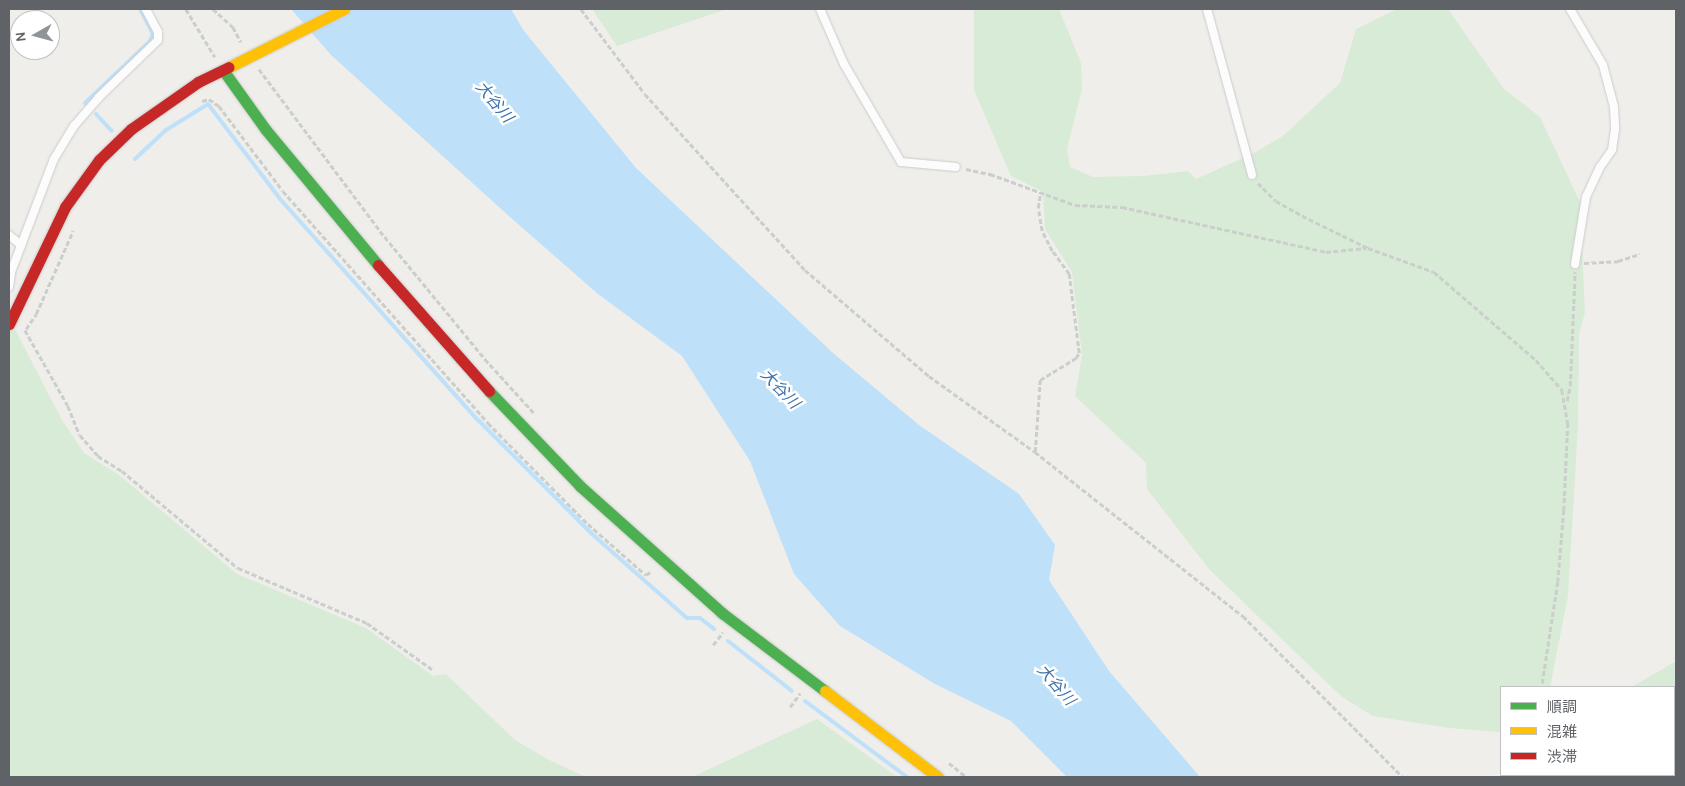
<!DOCTYPE html>
<meta charset="utf-8">
<style>
body{margin:0}
#map{position:relative;width:1685px;height:786px;overflow:hidden;background:#efeeea;font-family:Karla,"Noto Sans JP",sans-serif}
div>[style]{position:absolute}
[style*='--x']{left:calc(var(--x)*1px);top:calc(var(--y)*1px);width:calc(var(--w)*1px);rotate:calc(var(--a)*1deg)}
.green>*{inset:0;background:#d8ebd6}
.water>*{inset:0;background:#bfe0f9}
.stream>*{height:4px;margin:-2px;padding:0 2px;transform-origin:2px;border-radius:2px;background:#bfe0f9}
.path>*{height:2.5px;margin-top:-1.25px;transform-origin:0;background:repeating-linear-gradient(90deg,#cacfcc 0 5px,transparent 0 7.5px)}
.roads{filter:drop-shadow(0 0 1px #cbcccc) drop-shadow(0 0 1px #cbcccc)}
.lane>*{height:8px;margin:-4px;padding:0 4px;transform-origin:4px;border-radius:4px;background:#fdfcfc}
.fast>*{height:11px;margin:-5.5px;padding:0 5.5px;transform-origin:5.5px;border-radius:5.5px;background:#4caf50}
.slow>*{height:11px;margin:-5.5px;padding:0 5.5px;transform-origin:5.5px;border-radius:5.5px;background:#ffc107}
.jam>*{height:11px;margin:-5.5px;padding:0 5.5px;transform-origin:5.5px;border-radius:5.5px;background:#c62828}
span{translate:-50% -50%;white-space:nowrap;text-align:center;line-height:1.15;-webkit-text-stroke:5px #fff;paint-order:stroke}
.water-label{font-size:16px;color:#4174aa;font-style:italic}
.frame{position:absolute;inset:0;border:10px solid #5f6368;pointer-events:none}
.legend{position:absolute;left:1500px;top:686px;width:175px;height:90px;box-sizing:border-box;background:#fff;border:1px solid #bfc1c3;margin:0;padding:6px 9px;list-style:none;font-size:15px;color:#5f6368}
.legend li{display:flex;align-items:center;gap:10px;height:25px}
.legend b{width:25px;border:1px solid #bfc1c3}
.north{position:absolute;left:10px;top:10px;width:50px;height:50px;box-sizing:border-box;background:#fff;border:1px solid #bfc1c3;border-radius:50%;rotate:263deg;font-size:14px;font-weight:700;line-height:20px;text-align:center;color:#5f6368}
.north::after{content:'';display:block;margin:auto;width:18px;height:22px;background:#919496;clip-path:polygon(50% 0,100% 100%,50% 72%,0 100%)}
</style>
<div id="map">
<div class="green">
<div style="clip-path:polygon(592px 9px,727px 9px,617px 46px)"></div>
<div style="clip-path:polygon(974px 9px,1059px 9px,1081px 63px,1082px 89px,1067px 149px,1070px 167px,1093px 177px,1143px 176px,1188px 171px,1196px 179px,1254px 153px,1283px 136px,1340px 83px,1356px 29px,1397px 9px,1448px 9px,1504px 89px,1540px 117px,1580px 202px,1585px 312px,1579px 334px,1578px 426px,1568px 596px,1550px 687px,1501px 687px,1501px 732px,1449px 728px,1373px 716px,1342px 697px,1209px 569px,1147px 489px,1146px 463px,1075px 396px,1082px 355px,1072px 272px,1045px 229px,1043px 192px,1011px 176px,974px 90px)"></div>
<div style="clip-path:polygon(9px 318px,62px 420px,84px 453px,119px 475px,237px 574px,366px 628px,433px 676px,446px 674px,515px 740px,549px 760px,586px 777px,9px 777px)"></div>
<div style="clip-path:polygon(1676px 661px,1676px 704px,1674px 705px,1674px 687px,1632px 687px)"></div>
<div style="clip-path:polygon(817px 719px,897px 777px,692px 777px)"></div>
</div>
<div class="water">
<div style="clip-path:polygon(291px 9px,511px 9px,524px 31px,636px 168px,833px 353px,919px 425px,1019px 494px,1055px 545px,1049px 580px,1109px 671px,1200px 777px,1067px 777px,1011px 721px,935px 684px,840px 626px,794px 574px,750px 461px,682px 356px,598px 294px,510px 217px,331px 55px)"></div>
</div>
<div class="stream">
<div style="--x:85;--y:103;--w:90;--a:-43.6"></div>
<div style="--x:150;--y:41;--w:8;--a:-67"></div>
<div style="--x:153;--y:34;--w:28;--a:-117"></div>
<div style="--x:96;--y:114;--w:23;--a:47"></div>
<div style="--x:135;--y:159;--w:42;--a:-43.1"></div>
<div style="--x:166;--y:130;--w:49;--a:-31.8"></div>
<div style="--x:208;--y:104;--w:119;--a:52.8"></div>
<div style="--x:280;--y:199;--w:294;--a:48.2"></div>
<div style="--x:476;--y:418;--w:164;--a:45"></div>
<div style="--x:592;--y:534;--w:127;--a:41.5"></div>
<div style="--x:687;--y:618;--w:13;--a:0"></div>
<div style="--x:700;--y:618;--w:18;--a:38"></div>
<div style="--x:728;--y:641;--w:81;--a:38"></div>
<div style="--x:805;--y:701;--w:127;--a:36.7"></div>
</div>
<div class="path">
<div style="--x:186;--y:9;--w:56;--a:58.9"></div>
<div style="--x:213;--y:9;--w:27;--a:42"></div>
<div style="--x:233;--y:27;--w:17;--a:62"></div>
<div style="--x:581;--y:9;--w:106;--a:53"></div>
<div style="--x:645;--y:94;--w:238;--a:47.7"></div>
<div style="--x:805;--y:270;--w:163;--a:40.5"></div>
<div style="--x:929;--y:376;--w:130;--a:35.6"></div>
<div style="--x:1035;--y:452;--w:265;--a:38.3"></div>
<div style="--x:1243;--y:616;--w:227;--a:45.2"></div>
<div style="--x:259;--y:69;--w:202;--a:53.2"></div>
<div style="--x:380;--y:231;--w:166;--a:50.6"></div>
<div style="--x:485;--y:359;--w:74;--a:47.7"></div>
<div style="--x:202;--y:101;--w:7;--a:-16"></div>
<div style="--x:209;--y:99;--w:12;--a:35"></div>
<div style="--x:219;--y:106;--w:106;--a:53"></div>
<div style="--x:283;--y:191;--w:310;--a:48.5"></div>
<div style="--x:488;--y:423;--w:142;--a:45.3"></div>
<div style="--x:588;--y:524;--w:77;--a:41.3"></div>
<div style="--x:646;--y:575;--w:7;--a:-34"></div>
<div style="--x:966;--y:169;--w:25;--a:12"></div>
<div style="--x:990;--y:174;--w:90;--a:20"></div>
<div style="--x:1075;--y:205;--w:47;--a:2.4"></div>
<div style="--x:1122;--y:207;--w:209;--a:12.4"></div>
<div style="--x:1326;--y:252;--w:40;--a:-5.7"></div>
<div style="--x:1258;--y:183;--w:25;--a:45"></div>
<div style="--x:1276;--y:201;--w:38;--a:29"></div>
<div style="--x:1309;--y:219;--w:66;--a:26.2"></div>
<div style="--x:1368;--y:248;--w:70;--a:20"></div>
<div style="--x:1434;--y:272;--w:135;--a:40.8"></div>
<div style="--x:1536;--y:360;--w:40;--a:49"></div>
<div style="--x:1562;--y:390;--w:34;--a:80"></div>
<div style="--x:1568;--y:423;--w:87;--a:92.6"></div>
<div style="--x:1564;--y:510;--w:72;--a:94.8"></div>
<div style="--x:1558;--y:582;--w:106;--a:98.7"></div>
<div style="--x:1584;--y:263;--w:34;--a:-3"></div>
<div style="--x:1618;--y:261;--w:23;--a:-18"></div>
<div style="--x:26;--y:329;--w:18;--a:-56"></div>
<div style="--x:36;--y:314;--w:91;--a:-66"></div>
<div style="--x:25;--y:330;--w:87;--a:60.5"></div>
<div style="--x:68;--y:406;--w:31;--a:68"></div>
<div style="--x:80;--y:435;--w:28;--a:49"></div>
<div style="--x:98;--y:456;--w:28;--a:32"></div>
<div style="--x:122;--y:471;--w:151;--a:39.9"></div>
<div style="--x:238;--y:568;--w:140;--a:23.1"></div>
<div style="--x:367;--y:623;--w:80;--a:35.3"></div>
<div style="--x:1567;--y:401;--w:15;--a:-79"></div>
<div style="--x:1570;--y:386;--w:114;--a:-87.5"></div>
<div style="--x:1035;--y:452;--w:72;--a:-86"></div>
<div style="--x:1040;--y:380;--w:42;--a:-31.4"></div>
<div style="--x:1076;--y:358;--w:6;--a:-59"></div>
<div style="--x:1079;--y:353;--w:80;--a:-97.2"></div>
<div style="--x:1069;--y:274;--w:29;--a:-126"></div>
<div style="--x:1052;--y:251;--w:22;--a:-117"></div>
<div style="--x:1042;--y:231;--w:23;--a:-100"></div>
<div style="--x:1038;--y:208;--w:13;--a:-81"></div>
<div style="--x:713;--y:645;--w:16;--a:-52"></div>
<div style="--x:790;--y:707;--w:17;--a:-54"></div>
<div style="--x:949;--y:763;--w:22;--a:39"></div>
<div style="--x:1565;--y:775;--w:3;--a:45"></div>
</div>
<div class="roads">
<div class="lane">
<div style="--x:820;--y:9;--w:60;--a:66.4"></div>
<div style="--x:844;--y:64;--w:113;--a:59.8"></div>
<div style="--x:901;--y:162;--w:55;--a:5.2"></div>
<div style="--x:1207;--y:9;--w:172;--a:74.8"></div>
<div style="--x:1570;--y:9;--w:65;--a:59.5"></div>
<div style="--x:1603;--y:65;--w:43;--a:75.3"></div>
<div style="--x:1614;--y:107;--w:22;--a:87"></div>
<div style="--x:1615;--y:129;--w:21;--a:98"></div>
<div style="--x:1612;--y:150;--w:21;--a:125"></div>
<div style="--x:1600;--y:167;--w:33;--a:115"></div>
<div style="--x:1586;--y:197;--w:68;--a:99.3"></div>
<div style="--x:9;--y:235;--w:16;--a:40"></div>
<div style="--x:9;--y:287;--w:15;--a:-82"></div>
<div style="--x:11;--y:272;--w:121;--a:-69.2"></div>
<div style="--x:54;--y:159;--w:39;--a:-59"></div>
<div style="--x:74;--y:126;--w:37;--a:-49"></div>
<div style="--x:98;--y:98;--w:83;--a:-44"></div>
<div style="--x:158;--y:40;--w:8;--a:-90"></div>
<div style="--x:158;--y:32;--w:26;--a:-118"></div>
</div>
<div class="fast">
<div style="--x:223;--y:70;--w:74;--a:54.4"></div>
<div style="--x:266;--y:130;--w:175;--a:50.3"></div>
<div style="--x:489;--y:391;--w:132;--a:46.2"></div>
<div style="--x:580;--y:486;--w:191;--a:41.8"></div>
<div style="--x:722;--y:613;--w:129;--a:37.1"></div>
</div>
<div class="slow">
<div style="--x:229;--y:67;--w:129;--a:-26.8"></div>
<div style="--x:825;--y:691;--w:142;--a:37.3"></div>
</div>
<div class="jam">
<div style="--x:378;--y:265;--w:168;--a:48.6"></div>
<div style="--x:9;--y:324;--w:130;--a:-64.4"></div>
<div style="--x:65;--y:207;--w:58;--a:-54.1"></div>
<div style="--x:99;--y:160;--w:45;--a:-44.1"></div>
<div style="--x:131;--y:129;--w:82;--a:-35"></div>
<div style="--x:198;--y:82;--w:34;--a:-26"></div>
</div>
</div>
<div class="water-label">
<span style="left:494px;top:102px;rotate:50deg">大谷川</span>
<span style="left:780px;top:389px;rotate:46deg">大谷川</span>
<span style="left:1056px;top:685px;rotate:49deg">大谷川</span>
</div>
<div class="frame"></div>
<ul class="legend">
<li><b style="height:6px;background:#4caf50"></b>順調</li>
<li><b style="height:6px;background:#ffc107"></b>混雑</li>
<li><b style="height:6px;background:#c62828"></b>渋滞</li>
</ul>
<div class="north">N</div>
</div>
